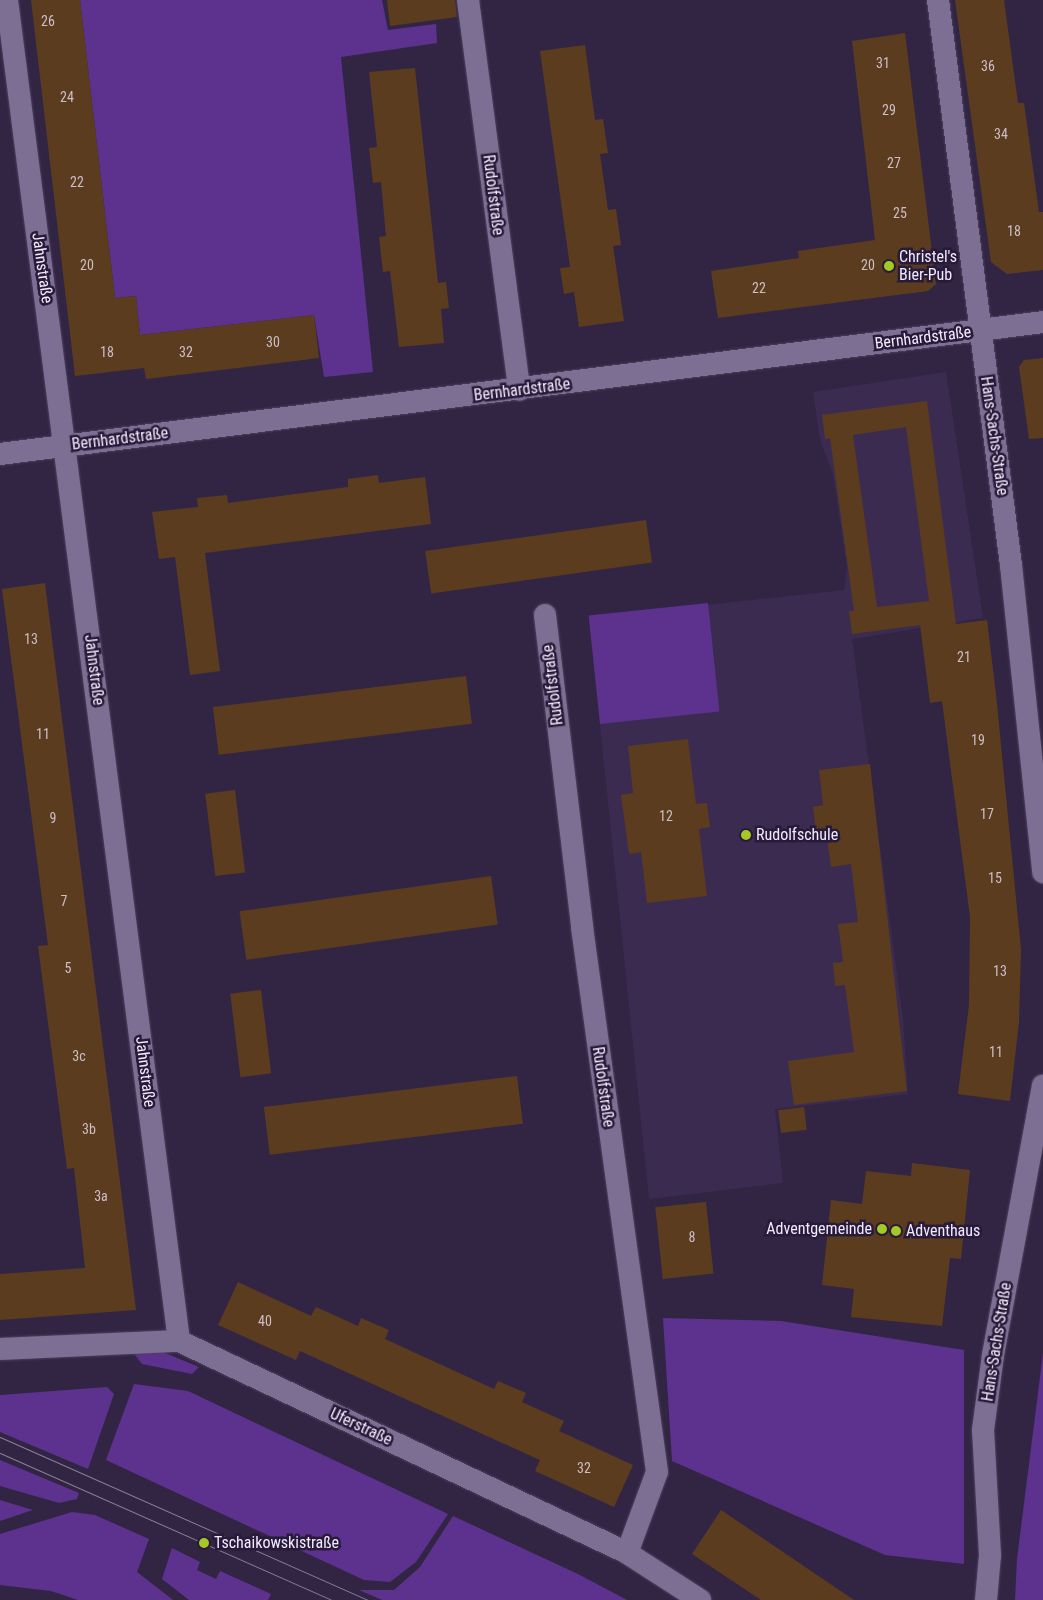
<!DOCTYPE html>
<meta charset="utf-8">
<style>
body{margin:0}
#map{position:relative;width:1043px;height:1600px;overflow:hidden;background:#322544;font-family:"Roboto Condensed",sans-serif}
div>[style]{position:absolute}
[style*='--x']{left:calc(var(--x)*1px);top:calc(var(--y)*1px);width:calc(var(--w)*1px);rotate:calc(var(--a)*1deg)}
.built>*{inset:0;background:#3b2b51}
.green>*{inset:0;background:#5d318e;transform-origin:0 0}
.building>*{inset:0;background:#5c3c1f;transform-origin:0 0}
.roads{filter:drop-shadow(0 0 1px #4e425d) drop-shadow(0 0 1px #4e425d)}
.street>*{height:22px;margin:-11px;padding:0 11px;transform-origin:11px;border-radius:11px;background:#7d6f93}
.tram>*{height:1px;margin:-0.5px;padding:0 0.5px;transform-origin:0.5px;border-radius:0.5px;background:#8b809a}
.dots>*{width:14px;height:14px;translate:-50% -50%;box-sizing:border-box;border:2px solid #281b39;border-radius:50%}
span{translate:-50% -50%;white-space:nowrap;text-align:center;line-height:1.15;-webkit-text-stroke:5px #281b39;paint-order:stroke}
.number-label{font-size:14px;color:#ccbec7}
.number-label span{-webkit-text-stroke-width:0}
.street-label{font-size:16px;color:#f2eaff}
.poi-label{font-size:16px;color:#f2eaff}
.left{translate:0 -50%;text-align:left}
.right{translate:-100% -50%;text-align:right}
</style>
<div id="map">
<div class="built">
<div style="clip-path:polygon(946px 372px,983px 618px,852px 639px,903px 1019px,908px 1094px,775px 1109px,783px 1183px,649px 1199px,589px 618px,844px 590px,847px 567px,833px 474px,820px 440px,813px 392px)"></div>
</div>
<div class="green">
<div style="clip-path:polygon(80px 0,382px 0,388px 30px,436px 24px,437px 43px,341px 57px,373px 372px,324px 377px,314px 315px,140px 335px,136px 296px,115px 298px)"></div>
<div style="left:708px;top:603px;width:109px;height:120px;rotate:84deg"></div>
<div style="clip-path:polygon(663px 1318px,781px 1321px,964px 1350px,964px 1564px,885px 1555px,672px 1461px)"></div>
<div style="clip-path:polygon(131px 1350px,158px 1350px,199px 1367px,192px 1374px,142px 1364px)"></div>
<div style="clip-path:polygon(1043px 1353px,1043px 1600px,1015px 1600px,1017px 1559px)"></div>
<div style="clip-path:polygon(134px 1384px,188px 1391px,448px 1514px,416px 1562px,390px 1582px,364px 1580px,106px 1460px)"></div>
<div style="clip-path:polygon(107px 1387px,114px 1394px,88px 1469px,0 1432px,0 1395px)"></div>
<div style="clip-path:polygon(0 1460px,79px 1493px,77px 1499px,59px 1503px,0 1486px)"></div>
<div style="clip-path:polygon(0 1500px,33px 1510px,0 1521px)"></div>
<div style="clip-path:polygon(72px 1512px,95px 1515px,149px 1539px,137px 1572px,173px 1600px,78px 1600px,51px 1591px,0 1585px,0 1534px)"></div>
<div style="clip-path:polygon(453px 1516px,578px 1574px,627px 1600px,382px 1600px,359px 1590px,394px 1590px,420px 1567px)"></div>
<div style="clip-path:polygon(172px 1548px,200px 1562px,197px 1570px,216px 1579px,220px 1571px,271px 1594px,268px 1600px,189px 1600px,162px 1579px)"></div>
</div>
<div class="building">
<div style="clip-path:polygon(31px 0,80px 0,115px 298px,136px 296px,140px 335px,314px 315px,319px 358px,146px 379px,144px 368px,75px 376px)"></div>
<div style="clip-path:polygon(387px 0,455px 0,457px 17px,390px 26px)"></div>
<div style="clip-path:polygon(955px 0,1004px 0,1018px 103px,1024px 103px,1039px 212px,1043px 212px,1043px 270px,1007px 274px,991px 262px)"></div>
<div style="clip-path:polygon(905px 33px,936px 284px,928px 291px,718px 318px,711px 271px,799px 258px,798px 251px,875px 240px,852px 41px)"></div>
<div style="clip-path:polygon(585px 45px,595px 120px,603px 119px,608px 153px,600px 154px,608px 210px,616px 209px,621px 245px,613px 246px,624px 321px,579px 327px,574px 292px,564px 294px,560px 268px,570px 267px,540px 51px)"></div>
<div style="clip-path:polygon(415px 68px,438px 283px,446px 282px,449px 308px,441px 309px,444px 343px,399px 347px,390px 271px,383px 272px,379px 237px,386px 236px,381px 182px,373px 183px,369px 148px,377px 147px,369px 72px)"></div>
<div style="clip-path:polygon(1043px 358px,1043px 438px,1029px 439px,1019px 367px,1024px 360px)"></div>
<div style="clip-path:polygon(evenodd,927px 401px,956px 624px,987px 620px,996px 694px,1021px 949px,1019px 1022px,1010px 1101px,958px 1094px,969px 1005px,970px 917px,942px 701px,930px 703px,920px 625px,852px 634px,849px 611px,854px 611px,830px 438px,825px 439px,822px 415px,927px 401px,906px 427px,929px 601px,877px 607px,853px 435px,906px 427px)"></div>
<div style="clip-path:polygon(378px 475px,379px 483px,425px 477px,431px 524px,205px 553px,220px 671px,190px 675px,175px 557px,159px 559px,152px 512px,198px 507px,197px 498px,227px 495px,228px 503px,348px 487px,348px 479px)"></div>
<div style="left:646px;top:520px;width:43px;height:223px;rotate:82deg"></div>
<div style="clip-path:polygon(45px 583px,136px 1310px,0 1320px,0 1274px,85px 1268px,74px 1168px,67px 1169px,38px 946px,48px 945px,2px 589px)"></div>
<div style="left:466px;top:676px;width:48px;height:255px;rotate:83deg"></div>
<div style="clip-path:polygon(688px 739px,696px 804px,707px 803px,710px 827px,699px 829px,707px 896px,647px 903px,641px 852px,629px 854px,621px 795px,633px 793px,628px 746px)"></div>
<div style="clip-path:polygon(870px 764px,907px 1091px,794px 1105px,788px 1061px,854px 1052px,845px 985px,835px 986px,833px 963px,843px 962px,838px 924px,858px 922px,851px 864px,831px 867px,826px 830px,816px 831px,813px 807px,823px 805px,819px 770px)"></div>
<div style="left:235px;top:790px;width:83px;height:30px;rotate:83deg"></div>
<div style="left:491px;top:876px;width:49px;height:254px;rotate:82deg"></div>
<div style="left:261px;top:990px;width:84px;height:31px;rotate:83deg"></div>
<div style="left:517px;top:1076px;width:48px;height:255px;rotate:83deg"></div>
<div style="left:804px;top:1107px;width:23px;height:26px;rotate:83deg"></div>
<div style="clip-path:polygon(912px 1163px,970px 1170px,961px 1259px,950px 1258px,942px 1326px,851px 1317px,854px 1289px,822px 1285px,831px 1200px,862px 1204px,866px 1171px,911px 1176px)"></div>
<div style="left:706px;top:1202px;width:72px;height:51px;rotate:84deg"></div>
<div style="clip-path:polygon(238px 1282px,311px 1316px,316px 1307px,358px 1326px,361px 1318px,389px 1330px,385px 1339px,494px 1389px,498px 1381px,526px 1393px,522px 1402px,564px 1421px,559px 1431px,633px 1465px,614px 1507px,535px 1471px,540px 1460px,300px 1351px,296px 1360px,218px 1325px)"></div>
<div style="clip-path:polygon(721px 1510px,854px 1600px,761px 1600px,692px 1554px)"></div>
</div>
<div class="roads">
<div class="street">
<div style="--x:7;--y:0;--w:1352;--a:82.69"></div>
<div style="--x:468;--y:0;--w:393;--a:82.5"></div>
<div style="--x:938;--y:0;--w:570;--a:82.64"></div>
<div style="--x:1011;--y:565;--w:309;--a:84"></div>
<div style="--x:0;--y:454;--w:1051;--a:-7.21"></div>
<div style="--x:545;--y:615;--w:314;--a:83.2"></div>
<div style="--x:582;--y:927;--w:550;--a:82.16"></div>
<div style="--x:657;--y:1472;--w:86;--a:110.3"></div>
<div style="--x:0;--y:1349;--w:179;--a:-2.6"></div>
<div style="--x:179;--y:1341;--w:496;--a:25.3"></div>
<div style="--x:627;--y:1553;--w:87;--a:32.8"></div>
<div style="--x:986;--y:1600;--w:45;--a:-84.9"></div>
<div style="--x:990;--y:1555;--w:125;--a:-93.2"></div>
<div style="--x:983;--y:1430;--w:76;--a:-82.4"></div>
<div style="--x:993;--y:1355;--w:274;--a:-79.5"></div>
</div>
</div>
<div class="tram">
<div style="--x:0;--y:1437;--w:402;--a:23.9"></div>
<div style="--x:0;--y:1453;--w:362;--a:23.9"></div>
</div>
<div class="dots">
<div style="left:889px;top:266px;background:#a4c825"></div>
<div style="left:746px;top:835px;background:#a4c825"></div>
<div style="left:882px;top:1229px;background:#a4c825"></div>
<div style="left:896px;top:1231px;background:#a4c825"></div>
<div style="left:204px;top:1543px;background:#a4c825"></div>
</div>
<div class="number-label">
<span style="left:48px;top:21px">26</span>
<span style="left:883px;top:63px">31</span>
<span style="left:988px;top:66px">36</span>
<span style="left:67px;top:97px">24</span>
<span style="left:889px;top:110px">29</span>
<span style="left:1001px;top:134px">34</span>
<span style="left:894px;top:163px">27</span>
<span style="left:77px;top:182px">22</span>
<span style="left:900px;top:213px">25</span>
<span style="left:1014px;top:231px">18</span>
<span style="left:87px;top:265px">20</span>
<span style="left:868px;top:265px">20</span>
<span style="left:759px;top:288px">22</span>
<span style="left:273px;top:342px">30</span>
<span style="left:107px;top:352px">18</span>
<span style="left:186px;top:352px">32</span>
<span style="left:31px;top:639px">13</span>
<span style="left:964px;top:657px">21</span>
<span style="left:43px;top:734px">11</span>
<span style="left:978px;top:740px">19</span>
<span style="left:987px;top:814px">17</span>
<span style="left:666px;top:816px">12</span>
<span style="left:53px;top:818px">9</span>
<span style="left:995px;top:878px">15</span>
<span style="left:64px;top:901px">7</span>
<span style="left:68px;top:968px">5</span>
<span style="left:1000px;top:971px">13</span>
<span style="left:996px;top:1052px">11</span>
<span style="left:79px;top:1056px">3c</span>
<span style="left:89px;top:1129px">3b</span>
<span style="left:101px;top:1196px">3a</span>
<span style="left:692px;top:1237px">8</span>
<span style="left:265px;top:1321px">40</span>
<span style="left:584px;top:1468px">32</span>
</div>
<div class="street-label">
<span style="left:493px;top:195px;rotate:83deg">Rudolfstraße</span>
<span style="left:42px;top:268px;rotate:82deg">Jahnstraße</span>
<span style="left:923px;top:338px;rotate:-7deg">Bernhardstraße</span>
<span style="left:522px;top:390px;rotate:-7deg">Bernhardstraße</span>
<span style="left:994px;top:436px;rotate:82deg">Hans-Sachs-Straße</span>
<span style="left:120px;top:439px;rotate:-7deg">Bernhardstraße</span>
<span style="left:94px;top:670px;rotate:83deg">Jahnstraße</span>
<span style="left:553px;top:685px;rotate:-97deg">Rudolfstraße</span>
<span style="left:145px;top:1072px;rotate:83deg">Jahnstraße</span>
<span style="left:603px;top:1087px;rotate:82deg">Rudolfstraße</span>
<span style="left:997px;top:1342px;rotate:-81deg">Hans-Sachs-Straße</span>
<span style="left:361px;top:1427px;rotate:25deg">Uferstraße</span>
</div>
<div class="poi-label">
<span class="left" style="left:899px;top:266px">Christel's<br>Bier-Pub</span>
<span class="left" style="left:756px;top:835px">Rudolfschule</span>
<span class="right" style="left:872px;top:1229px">Adventgemeinde</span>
<span class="left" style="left:906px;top:1231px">Adventhaus</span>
<span class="left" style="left:214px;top:1543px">Tschaikowskistraße</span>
</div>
</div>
